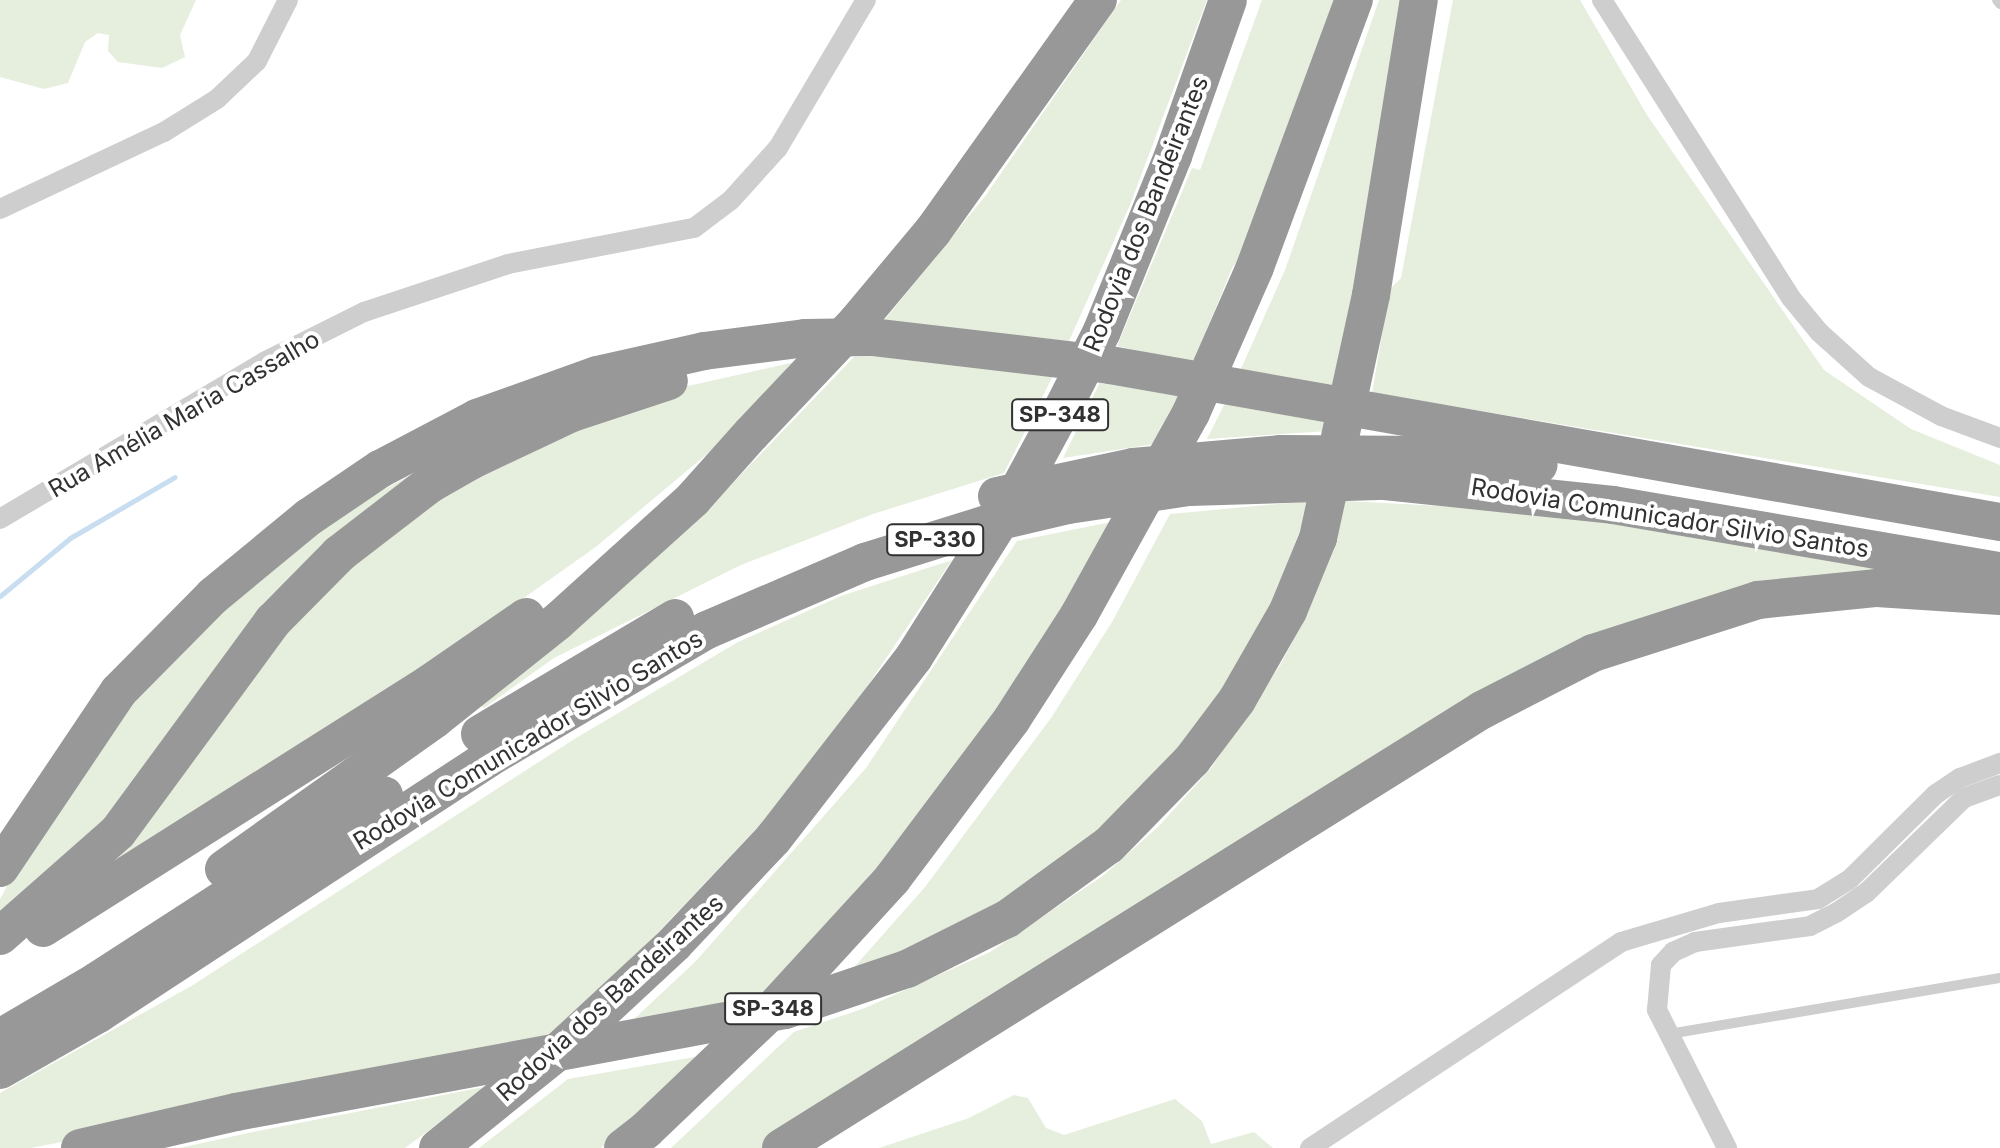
<!DOCTYPE html>
<meta charset="utf-8">
<style>
body{margin:0}
#map{position:relative;width:2000px;height:1148px;overflow:hidden;background:#fff;font-family:Inter,sans-serif}
div>[style]{position:absolute}
[style*='--x']{left:calc(var(--x)*1px);top:calc(var(--y)*1px);width:calc(var(--w)*1px);rotate:calc(var(--a)*1deg)}
.green>*{inset:0;background:#e6efde}
.stream>*{height:5px;margin:-2.5px;padding:0 2.5px;transform-origin:2.5px;border-radius:2.5px;background:#c8def0}
.lane>*{height:10px;margin:-5px;padding:0 5px;transform-origin:5px;border-radius:5px;background:#cecece}
.street>*{height:20px;margin:-10px;padding:0 10px;transform-origin:10px;border-radius:10px;background:#cecece}
.highway>*{height:38px;margin:-19px;padding:0 19px;transform-origin:19px;border-radius:19px;background:#989898}
.highway-bridge>*{height:38px;margin:-19px;padding:0 19px;transform-origin:19px;border-radius:19px;background:#989898}
span{translate:-50% -50%;white-space:nowrap;text-align:center;line-height:1.15;-webkit-text-stroke:8px #fff;paint-order:stroke}
.shield-label span{padding:2px 6px;background:#fff;border:2px solid;border-radius:6px;-webkit-text-stroke-width:0}
.shield-label{font-size:22px;color:#313131;font-weight:700}
.street-label{font-size:24px;color:#313131}
</style>
<div id="map">
<div class="green">
<div style="clip-path:polygon(0 0,196px 0,180px 35px,185px 57px,162px 68px,118px 62px,108px 51px,109px 35px,98px 33px,85px 42px,68px 83px,44px 89px,0 77px)"></div>
<div style="clip-path:polygon(1121px 0,1207px 0,1130px 205px,1069px 341px,882px 323px,986px 195px)"></div>
<div style="clip-path:polygon(1262px 0,1338px 0,1241px 260px,1233px 266px,1193px 363px,1117px 346px,1192px 168px,1200px 170px)"></div>
<div style="clip-path:polygon(1379px 0,1407px 0,1340px 388px,1240px 371px,1285px 270px)"></div>
<div style="clip-path:polygon(1453px 0,1580px 0,1647px 115px,1824px 370px,1911px 429px,2000px 465px,2000px 497px,1372px 393px,1390px 289px,1401px 278px)"></div>
<div style="clip-path:polygon(898px 355px,1056px 370px,1004px 473px,873px 514px,741px 565px,554px 658px,484px 708px,478px 704px,705px 512px,854px 357px)"></div>
<div style="clip-path:polygon(795px 362px,719px 444px,597px 546px,445px 654px,85px 885px,270px 638px,433px 492px,670px 390px)"></div>
<div style="clip-path:polygon(1103px 376px,1181px 390px,1155px 444px,1063px 458px)"></div>
<div style="clip-path:polygon(1227px 399px,1332px 417px,1329px 431px,1207px 439px)"></div>
<div style="clip-path:polygon(466px 444px,163px 764px,0 927px,0 899px,36px 833px,154px 675px,277px 563px,358px 504px)"></div>
<div style="clip-path:polygon(1311px 501px,1265px 621px,1216px 707px,1131px 805px,1017px 897px,841px 982px,925px 887px,1051px 718px,1112px 622px,1170px 514px)"></div>
<div style="clip-path:polygon(1345px 501px,1536px 511px,1884px 569px,1659px 617px,771px 1148px,671px 1148px,794px 1032px,865px 1008px,990px 952px,1104px 875px,1159px 826px,1211px 768px,1281px 664px,1304px 618px)"></div>
<div style="clip-path:polygon(1116px 521px,1082px 584px,928px 812px,798px 957px,750px 1006px,618px 1034px,696px 961px,866px 768px,1017px 541px)"></div>
<div style="clip-path:polygon(952px 560px,834px 736px,774px 810px,630px 962px,534px 1048px,31px 1148px,0 1148px,0 1093px,193px 985px,576px 738px,738px 642px,841px 596px)"></div>
<div style="clip-path:polygon(706px 1055px,601px 1148px,479px 1148px,568px 1079px)"></div>
<div style="clip-path:polygon(489px 1086px,405px 1148px,179px 1148px,253px 1132px)"></div>
<div style="clip-path:polygon(1014px 1095px,1028px 1098px,1046px 1128px,1064px 1135px,1175px 1099px,1202px 1121px,1211px 1144px,1254px 1132px,1273px 1148px,879px 1148px,969px 1118px)"></div>
</div>
<div class="stream">
<div style="--x:0;--y:596;--w:91;--a:-39.6"></div>
<div style="--x:70;--y:538;--w:121;--a:-30.2"></div>
</div>
<div class="lane">
<div style="--x:1997;--y:0;--w:5;--a:53"></div>
<div style="--x:1669;--y:1034;--w:336;--a:-9.6"></div>
</div>
<div class="street">
<div style="--x:1602;--y:0;--w:353;--a:57.6"></div>
<div style="--x:1791;--y:298;--w:44;--a:50.5"></div>
<div style="--x:1819;--y:332;--w:67;--a:42"></div>
<div style="--x:1869;--y:377;--w:82;--a:28.4"></div>
<div style="--x:1941;--y:416;--w:63;--a:20.4"></div>
<div style="--x:0;--y:209;--w:181;--a:-25.2"></div>
<div style="--x:164;--y:132;--w:62;--a:-31.9"></div>
<div style="--x:217;--y:99;--w:55;--a:-43.5"></div>
<div style="--x:257;--y:61;--w:68;--a:-63.1"></div>
<div style="--x:0;--y:519;--w:307;--a:-30.7"></div>
<div style="--x:264;--y:362;--w:112;--a:-26.6"></div>
<div style="--x:364;--y:312;--w:152;--a:-18.4"></div>
<div style="--x:508;--y:264;--w:189;--a:-11"></div>
<div style="--x:694;--y:228;--w:46;--a:-37.1"></div>
<div style="--x:731;--y:200;--w:70;--a:-47.9"></div>
<div style="--x:778;--y:148;--w:172;--a:-59.3"></div>
<div style="--x:1310;--y:1148;--w:373;--a:-33.5"></div>
<div style="--x:1621;--y:942;--w:102;--a:-16.5"></div>
<div style="--x:1719;--y:913;--w:100;--a:-8"></div>
<div style="--x:1818;--y:899;--w:36;--a:-32"></div>
<div style="--x:1849;--y:880;--w:122;--a:-44.7"></div>
<div style="--x:1936;--y:794;--w:29;--a:-34"></div>
<div style="--x:1960;--y:778;--w:43;--a:-20.6"></div>
<div style="--x:1727;--y:1148;--w:155;--a:-116.9"></div>
<div style="--x:1657;--y:1010;--w:45;--a:-84.9"></div>
<div style="--x:1661;--y:965;--w:18;--a:-47"></div>
<div style="--x:1673;--y:952;--w:24;--a:-24"></div>
<div style="--x:1695;--y:942;--w:116;--a:-7.9"></div>
<div style="--x:1810;--y:926;--w:29;--a:-27"></div>
<div style="--x:1836;--y:913;--w:36;--a:-34"></div>
<div style="--x:1866;--y:893;--w:136;--a:-44.1"></div>
<div style="--x:1964;--y:798;--w:38;--a:-20"></div>
</div>
<div class="highway">
<div style="--x:1173;--y:156;--w:165;--a:-70.6"></div>
<div style="--x:933;--y:231;--w:284;--a:-54.5"></div>
<div style="--x:1255;--y:267;--w:285;--a:-69.7"></div>
<div style="--x:1371;--y:295;--w:299;--a:-80.8"></div>
<div style="--x:997;--y:496;--w:139;--a:-12"></div>
<div style="--x:1133;--y:467;--w:149;--a:-5"></div>
<div style="--x:1281;--y:454;--w:149;--a:0.4"></div>
<div style="--x:1430;--y:455;--w:109;--a:5.2"></div>
<div style="--x:480;--y:734;--w:227;--a:-30.7"></div>
<div style="--x:0;--y:868;--w:213;--a:-56.1"></div>
<div style="--x:119;--y:691;--w:134;--a:-45.3"></div>
<div style="--x:213;--y:596;--w:124;--a:-39.5"></div>
<div style="--x:309;--y:517;--w:86;--a:-34.1"></div>
<div style="--x:380;--y:469;--w:110;--a:-27.7"></div>
<div style="--x:477;--y:418;--w:127;--a:-19.7"></div>
<div style="--x:597;--y:375;--w:110;--a:-12.6"></div>
<div style="--x:704;--y:351;--w:102;--a:-7.3"></div>
<div style="--x:805;--y:338;--w:67;--a:-0.9"></div>
<div style="--x:872;--y:337;--w:240;--a:6.7"></div>
<div style="--x:1110;--y:365;--w:904;--a:10"></div>
<div style="--x:224;--y:869;--w:259;--a:-35.4"></div>
<div style="--x:435;--y:719;--w:156;--a:-38.5"></div>
<div style="--x:557;--y:622;--w:183;--a:-42.1"></div>
<div style="--x:693;--y:499;--w:87;--a:-48.3"></div>
<div style="--x:892;--y:879;--w:200;--a:-53.1"></div>
<div style="--x:1012;--y:719;--w:124;--a:-57.2"></div>
<div style="--x:43;--y:928;--w:457;--a:-32.3"></div>
<div style="--x:429;--y:684;--w:118;--a:-34.6"></div>
<div style="--x:0;--y:936;--w:157;--a:-41.4"></div>
<div style="--x:118;--y:832;--w:262;--a:-53.7"></div>
<div style="--x:273;--y:621;--w:94;--a:-45.4"></div>
<div style="--x:339;--y:554;--w:115;--a:-37.6"></div>
<div style="--x:430;--y:484;--w:48;--a:-29.7"></div>
<div style="--x:472;--y:460;--w:110;--a:-25.2"></div>
<div style="--x:572;--y:413;--w:102;--a:-18.3"></div>
<div style="--x:674;--y:944;--w:144;--a:-46.7"></div>
<div style="--x:773;--y:839;--w:230;--a:-52.2"></div>
<div style="--x:0;--y:1038;--w:113;--a:-30.4"></div>
<div style="--x:97;--y:981;--w:342;--a:-32.9"></div>
<div style="--x:0;--y:1070;--w:113;--a:-29.7"></div>
<div style="--x:98;--y:1014;--w:465;--a:-33.2"></div>
<div style="--x:487;--y:759;--w:255;--a:-30.4"></div>
<div style="--x:707;--y:630;--w:172;--a:-23.3"></div>
<div style="--x:865;--y:562;--w:128;--a:-17.3"></div>
<div style="--x:987;--y:524;--w:83;--a:-13.2"></div>
<div style="--x:1068;--y:505;--w:122;--a:-8.5"></div>
<div style="--x:1189;--y:487;--w:196;--a:-1.8"></div>
<div style="--x:1385;--y:481;--w:229;--a:6"></div>
<div style="--x:1613;--y:505;--w:393;--a:9.7"></div>
<div style="--x:80;--y:1148;--w:160;--a:-13"></div>
<div style="--x:236;--y:1112;--w:558;--a:-10.53"></div>
<div style="--x:785;--y:1010;--w:129;--a:-18.6"></div>
<div style="--x:907;--y:969;--w:112;--a:-26.6"></div>
<div style="--x:1007;--y:919;--w:126;--a:-36"></div>
<div style="--x:1109;--y:845;--w:119;--a:-45.7"></div>
<div style="--x:1192;--y:760;--w:75;--a:-53.1"></div>
<div style="--x:1237;--y:700;--w:103;--a:-60.2"></div>
<div style="--x:623;--y:1148;--w:29;--a:-38"></div>
<div style="--x:781;--y:1148;--w:827;--a:-32"></div>
<div style="--x:1482;--y:710;--w:125;--a:-27.2"></div>
<div style="--x:1593;--y:653;--w:173;--a:-17.8"></div>
<div style="--x:1758;--y:600;--w:120;--a:-5.8"></div>
<div style="--x:1877;--y:588;--w:123;--a:3.7"></div>
</div>
<div class="highway-bridge">
<div style="--x:751;--y:434;--w:153;--a:-46.6"></div>
<div style="--x:856;--y:323;--w:120;--a:-50.1"></div>
<div style="--x:1288;--y:611;--w:79;--a:-67.7"></div>
<div style="--x:1318;--y:538;--w:249;--a:-77.7"></div>
<div style="--x:1079;--y:615;--w:231;--a:-61"></div>
<div style="--x:1191;--y:413;--w:159;--a:-66.3"></div>
<div style="--x:914;--y:657;--w:183;--a:-57.7"></div>
<div style="--x:1012;--y:502;--w:107;--a:-61.5"></div>
<div style="--x:1063;--y:408;--w:86;--a:-63.1"></div>
<div style="--x:1102;--y:331;--w:189;--a:-67.9"></div>
<div style="--x:646;--y:1130;--w:175;--a:-43.6"></div>
<div style="--x:773;--y:1009;--w:176;--a:-47.5"></div>
<div style="--x:438;--y:1148;--w:156;--a:-38.8"></div>
<div style="--x:560;--y:1050;--w:156;--a:-42.9"></div>
</div>
<div class="shield-label">
<span style="left:1060px;top:415px">SP-348</span>
<span style="left:935px;top:540px">SP-330</span>
<span style="left:773px;top:1009px">SP-348</span>
</div>
<div class="street-label">
<span style="left:1146px;top:214px;rotate:-68deg">Rodovia dos Bandeirantes</span>
<span style="left:184px;top:414px;rotate:-30deg">Rua Amélia Maria Cassalho</span>
<span style="left:1670px;top:518px;rotate:9deg">Rodovia Comunicador Silvio Santos</span>
<span style="left:528px;top:740px;rotate:-31deg">Rodovia Comunicador Silvio Santos</span>
<span style="left:610px;top:998px;rotate:-42deg">Rodovia dos Bandeirantes</span>
</div>
</div>
